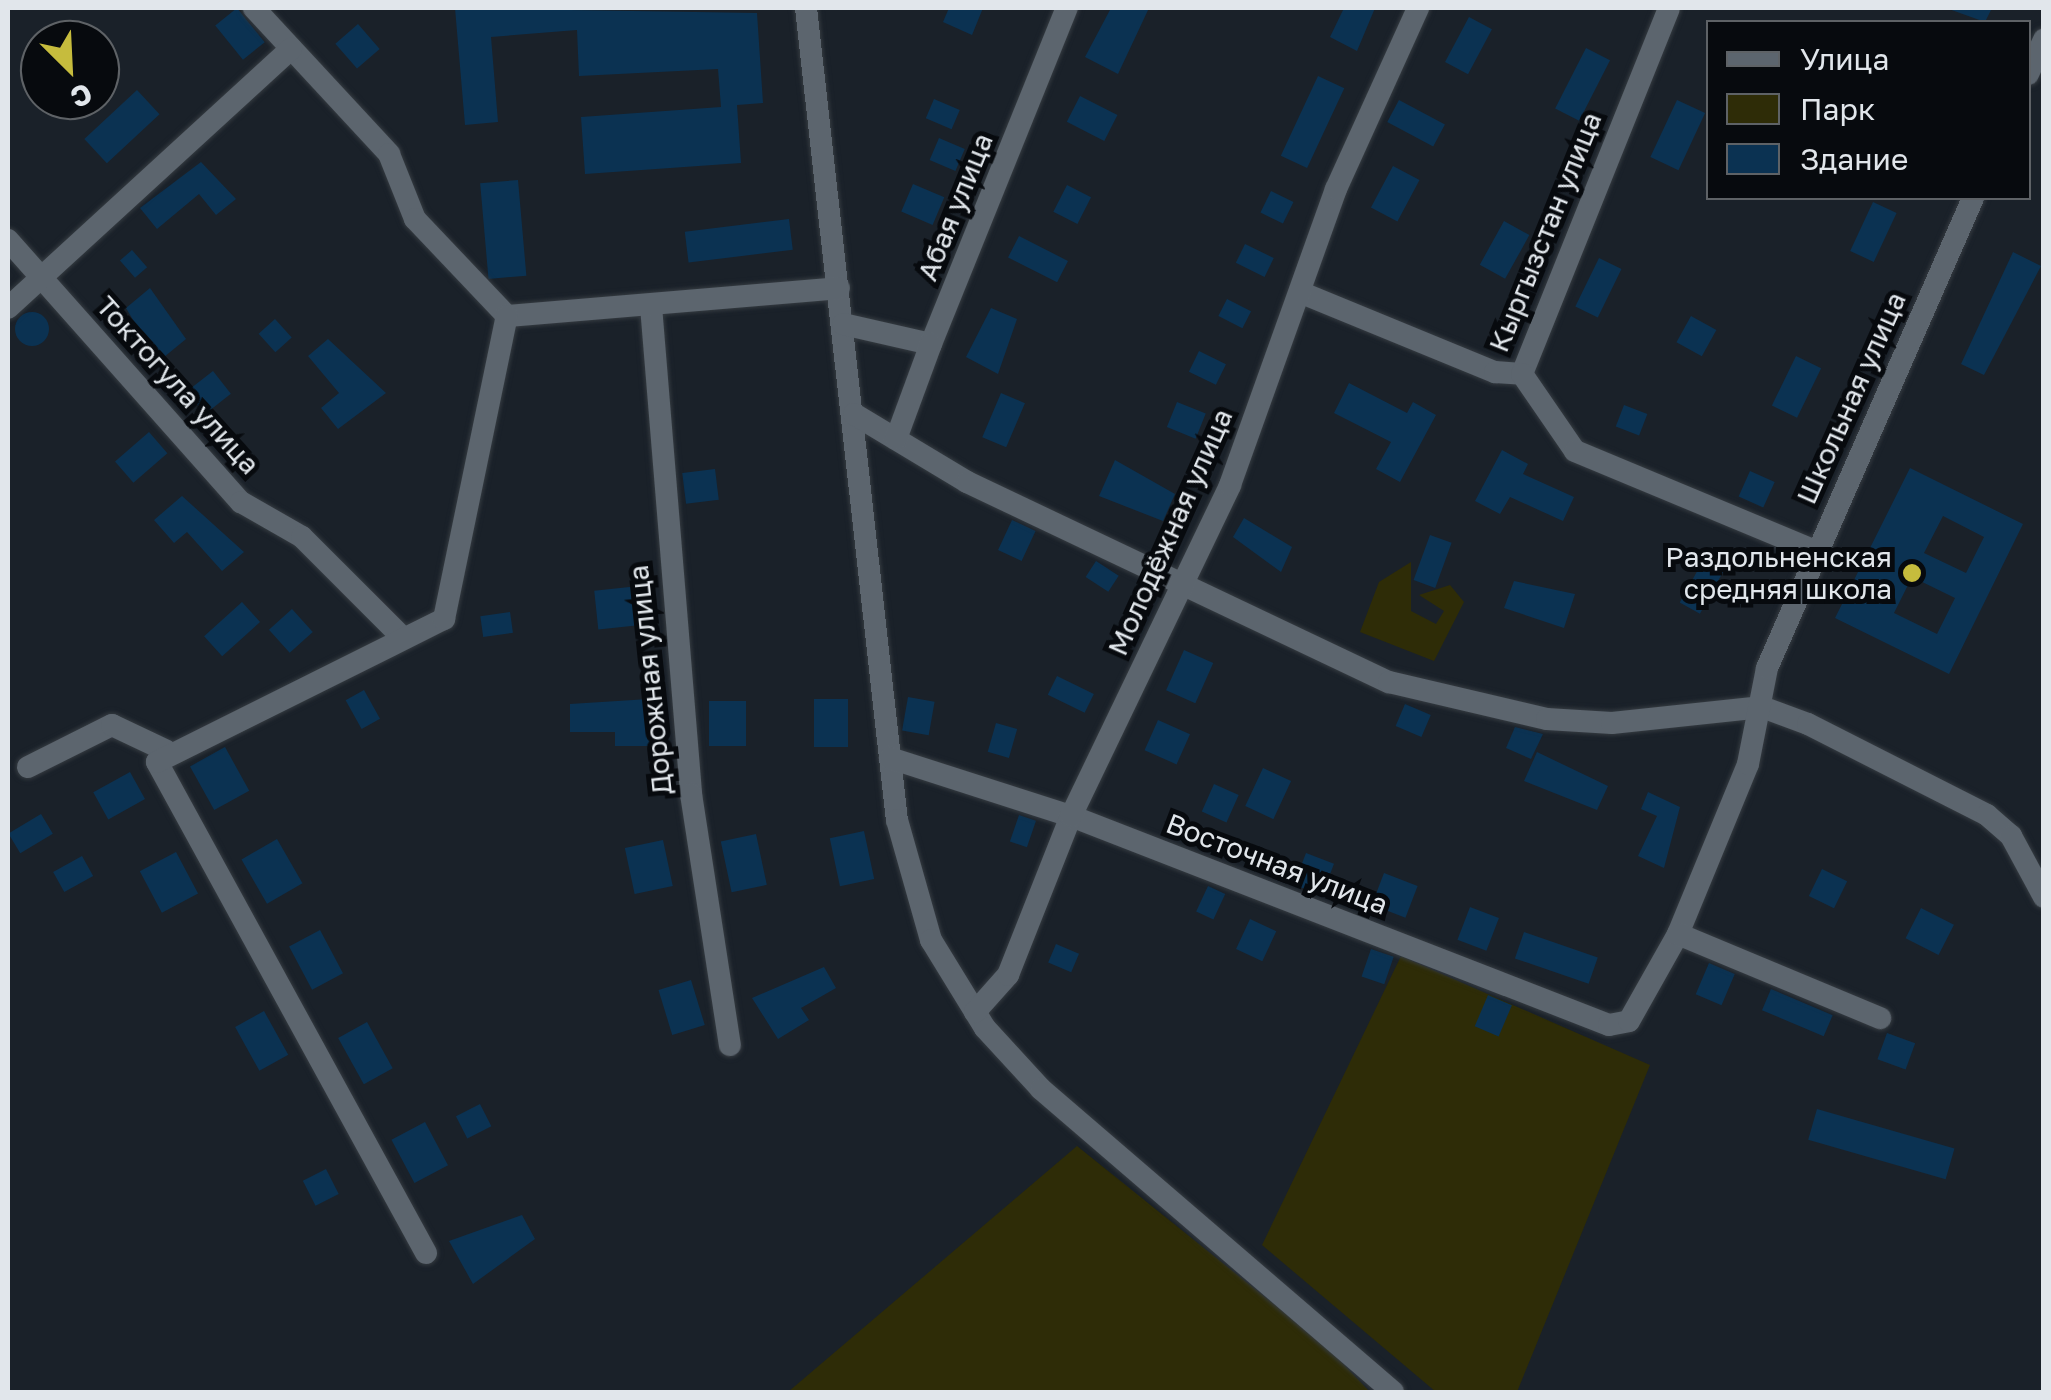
<!DOCTYPE html>
<meta charset="utf-8">
<style>
body{margin:0}
#map{position:relative;width:2051px;height:1400px;overflow:hidden;background:#1a2129;font-family:"Golos Text",sans-serif}
div>[style]{position:absolute}
[style*='--x']{left:calc(var(--x)*1px);top:calc(var(--y)*1px);width:calc(var(--w)*1px);rotate:calc(var(--a)*1deg)}
.green>*{inset:0;background:#2e2c07}
.building>*{inset:0;background:#0b3252;transform-origin:0 0}
.round{border-radius:50%}
.roads{filter:drop-shadow(0 0 2px #353b41) drop-shadow(0 0 2px #353b41)}
.minor>*{height:22px;margin:-11px;padding:0 11px;transform-origin:11px;border-radius:11px;background:#5c656e}
.dots>*{width:28px;height:28px;translate:-50% -50%;box-sizing:border-box;border:5px solid #070a0e;border-radius:50%}
span{translate:-50% -50%;white-space:nowrap;text-align:center;line-height:1.15;-webkit-text-stroke:10px #070a0e;paint-order:stroke}
.street-label{font-size:28px;color:#e1e6eb}
.poi-label{font-size:28px;color:#e1e6eb}
.right{translate:-100% -50%;text-align:right}
.frame{position:absolute;inset:0;border:10px solid #e1e6eb;pointer-events:none}
.legend{position:absolute;left:1706px;top:20px;width:325px;height:180px;box-sizing:border-box;background:#070a0e;border:2px solid #5e6266;margin:0;padding:12px 18px;list-style:none;font-size:30px;color:#e1e6eb}
.legend li{display:flex;align-items:center;gap:20px;height:50px}
.legend b{width:50px;border:2px solid #5e6266}
.north{position:absolute;left:20px;top:20px;width:100px;height:100px;box-sizing:border-box;background:#070a0e;border:2px solid #5e6266;border-radius:50%;rotate:156deg;font-size:28px;font-weight:700;line-height:40px;text-align:center;color:#e1e6eb}
.north::after{content:'';display:block;margin:auto;width:35px;height:45px;background:#c6bc3d;clip-path:polygon(50% 0,100% 100%,50% 72%,0 100%)}
</style>
<div id="map">
<div class="green">
<div style="clip-path:polygon(1411px 562px,1411px 611px,1436px 624px,1444px 611px,1419px 595px,1450px 585px,1464px 602px,1434px 661px,1360px 632px,1379px 582px)"></div>
<div style="clip-path:polygon(1401px 956px,1650px 1065px,1517px 1392px,1436px 1392px,1262px 1245px)"></div>
<div style="clip-path:polygon(1077px 1146px,1326px 1346px,1370px 1392px,788px 1392px)"></div>
</div>
<div class="building">
<div style="left:237px;top:8px;width:44px;height:28px;rotate:51deg"></div>
<div style="clip-path:polygon(455px 8px,757px 13px,763px 103px,737px 105px,741px 163px,585px 174px,581px 117px,721px 107px,718px 69px,579px 76px,577px 30px,491px 37px,498px 122px,465px 125px)"></div>
<div style="clip-path:polygon(949px 8px,983px 8px,972px 35px,943px 22px)"></div>
<div style="clip-path:polygon(1111px 8px,1149px 8px,1118px 74px,1085px 57px)"></div>
<div style="clip-path:polygon(1344px 8px,1375px 8px,1357px 51px,1330px 37px)"></div>
<div style="clip-path:polygon(1946px 8px,1992px 8px,1985px 22px)"></div>
<div style="left:1469px;top:17px;width:26px;height:51px;rotate:28deg"></div>
<div style="left:358px;top:24px;width:33px;height:30px;rotate:49deg"></div>
<div style="left:1586px;top:48px;width:27px;height:68px;rotate:27deg"></div>
<div style="left:1318px;top:76px;width:29px;height:88px;rotate:25deg"></div>
<div style="left:137px;top:90px;width:33px;height:72px;rotate:47deg"></div>
<div style="left:1080px;top:96px;width:42px;height:29px;rotate:27deg"></div>
<div style="left:934px;top:99px;width:28px;height:21px;rotate:23deg"></div>
<div style="left:1399px;top:100px;width:52px;height:25px;rotate:28deg"></div>
<div style="left:1677px;top:100px;width:31px;height:63px;rotate:25deg"></div>
<div style="left:939px;top:138px;width:28px;height:24px;rotate:23deg"></div>
<div style="clip-path:polygon(201px 162px,236px 199px,216px 215px,199px 194px,157px 229px,140px 208px)"></div>
<div style="left:1393px;top:166px;width:30px;height:47px;rotate:28deg"></div>
<div style="left:518px;top:180px;width:96px;height:38px;rotate:85deg"></div>
<div style="left:913px;top:184px;width:34px;height:30px;rotate:23deg"></div>
<div style="left:1067px;top:185px;width:27px;height:30px;rotate:27deg"></div>
<div style="left:1271px;top:191px;width:25px;height:24px;rotate:26deg"></div>
<div style="left:1873px;top:202px;width:26px;height:54px;rotate:25deg"></div>
<div style="left:789px;top:219px;width:31px;height:105px;rotate:83deg"></div>
<div style="left:1504px;top:221px;width:29px;height:50px;rotate:29deg"></div>
<div style="left:1019px;top:236px;width:55px;height:24px;rotate:27deg"></div>
<div style="left:1245px;top:244px;width:32px;height:21px;rotate:26deg"></div>
<div style="left:132px;top:250px;width:23px;height:16px;rotate:49deg"></div>
<div style="clip-path:polygon(2013px 252px,2041px 266px,1984px 375px,1961px 364px)"></div>
<div style="left:1599px;top:258px;width:25px;height:54px;rotate:26deg"></div>
<div style="clip-path:polygon(150px 288px,186px 339px,158px 362px,126px 308px)"></div>
<div style="left:1227px;top:299px;width:27px;height:19px;rotate:27deg"></div>
<div style="clip-path:polygon(991px 308px,1017px 319px,998px 374px,966px 357px)"></div>
<div class="round" style="left:15px;top:312px;width:34px;height:34px"></div>
<div style="left:1691px;top:316px;width:29px;height:30px;rotate:29deg"></div>
<div style="left:275px;top:319px;width:25px;height:22px;rotate:48deg"></div>
<div style="clip-path:polygon(328px 339px,386px 393px,338px 429px,321px 408px,339px 393px,308px 356px)"></div>
<div style="left:1199px;top:351px;width:30px;height:23px;rotate:26deg"></div>
<div style="left:1796px;top:356px;width:28px;height:55px;rotate:26deg"></div>
<div style="left:213px;top:371px;width:29px;height:33px;rotate:52deg"></div>
<div style="clip-path:polygon(1349px 383px,1407px 413px,1413px 402px,1436px 415px,1400px 482px,1376px 469px,1391px 442px,1334px 413px)"></div>
<div style="left:1001px;top:393px;width:26px;height:48px;rotate:23deg"></div>
<div style="left:1177px;top:402px;width:31px;height:27px;rotate:22deg"></div>
<div style="left:1624px;top:405px;width:25px;height:23px;rotate:21deg"></div>
<div style="left:149px;top:432px;width:28px;height:45px;rotate:49deg"></div>
<div style="clip-path:polygon(1502px 450px,1528px 464px,1523px 474px,1574px 497px,1563px 521px,1510px 497px,1500px 514px,1475px 501px)"></div>
<div style="clip-path:polygon(1115px 460px,1175px 494px,1163px 521px,1099px 496px)"></div>
<div style="clip-path:polygon(evenodd,1910px 468px,2023px 524px,1949px 674px,1835px 618px,1910px 468px,1943px 516px,1984px 537px,1966px 573px,1924px 553px,1943px 516px,1910px 468px,1912px 577px,1955px 598px,1937px 634px,1894px 613px,1912px 577px)"></div>
<div style="left:715px;top:469px;width:31px;height:33px;rotate:83deg"></div>
<div style="left:1750px;top:471px;width:27px;height:28px;rotate:24deg"></div>
<div style="clip-path:polygon(182px 496px,244px 552px,222px 571px,187px 532px,174px 543px,154px 520px)"></div>
<div style="clip-path:polygon(1244px 518px,1292px 547px,1281px 572px,1233px 537px)"></div>
<div style="left:1012px;top:520px;width:26px;height:33px;rotate:25deg"></div>
<div style="left:1430px;top:535px;width:23px;height:48px;rotate:20deg"></div>
<div style="left:1705px;top:557px;width:23px;height:52px;rotate:29deg"></div>
<div style="left:1096px;top:561px;width:27px;height:19px;rotate:33deg"></div>
<div style="clip-path:polygon(1514px 581px,1575px 594px,1564px 628px,1504px 608px)"></div>
<div style="left:639px;top:586px;width:39px;height:45px;rotate:84deg"></div>
<div style="left:242px;top:602px;width:27px;height:51px;rotate:48deg"></div>
<div style="left:292px;top:609px;width:31px;height:31px;rotate:48deg"></div>
<div style="left:510px;top:612px;width:21px;height:30px;rotate:82deg"></div>
<div style="left:1184px;top:650px;width:32px;height:44px;rotate:24deg"></div>
<div style="left:1057px;top:676px;width:41px;height:21px;rotate:26deg"></div>
<div style="left:364px;top:690px;width:33px;height:21px;rotate:61deg"></div>
<div style="left:908px;top:697px;width:27px;height:34px;rotate:10deg"></div>
<div style="clip-path:polygon(649px 699px,650px 746px,615px 746px,615px 732px,570px 732px,570px 704px)"></div>
<div style="left:814px;top:699px;width:34px;height:48px"></div>
<div style="left:709px;top:701px;width:37px;height:45px"></div>
<div style="left:1405px;top:704px;width:28px;height:24px;rotate:23deg"></div>
<div style="left:1158px;top:720px;width:35px;height:33px;rotate:24deg"></div>
<div style="left:996px;top:723px;width:22px;height:30px;rotate:16deg"></div>
<div style="clip-path:polygon(1515px 727px,1543px 734px,1531px 759px,1506px 748px)"></div>
<div style="left:225px;top:747px;width:50px;height:40px;rotate:61deg"></div>
<div style="clip-path:polygon(1537px 752px,1608px 786px,1597px 810px,1524px 781px)"></div>
<div style="left:1263px;top:768px;width:31px;height:42px;rotate:25deg"></div>
<div style="left:130px;top:772px;width:31px;height:42px;rotate:61deg"></div>
<div style="left:1214px;top:784px;width:27px;height:30px;rotate:24deg"></div>
<div style="clip-path:polygon(1648px 792px,1680px 807px,1664px 868px,1638px 856px,1657px 816px,1641px 809px)"></div>
<div style="left:41px;top:814px;width:23px;height:38px;rotate:59deg"></div>
<div style="left:1019px;top:815px;width:18px;height:28px;rotate:19deg"></div>
<div style="left:864px;top:831px;width:49px;height:35px;rotate:78deg"></div>
<div style="left:756px;top:834px;width:52px;height:36px;rotate:78deg"></div>
<div style="left:277px;top:839px;width:51px;height:41px;rotate:60deg"></div>
<div style="left:663px;top:840px;width:47px;height:39px;rotate:78deg"></div>
<div style="left:176px;top:852px;width:47px;height:41px;rotate:62deg"></div>
<div style="left:1306px;top:853px;width:30px;height:34px;rotate:21deg"></div>
<div style="left:82px;top:856px;width:23px;height:33px;rotate:61deg"></div>
<div style="left:1822px;top:869px;width:28px;height:30px;rotate:26deg"></div>
<div style="left:1384px;top:873px;width:36px;height:34px;rotate:21deg"></div>
<div style="left:1208px;top:886px;width:19px;height:28px;rotate:25deg"></div>
<div style="left:1470px;top:907px;width:31px;height:35px;rotate:21deg"></div>
<div style="left:1921px;top:908px;width:37px;height:34px;rotate:27deg"></div>
<div style="left:1250px;top:919px;width:29px;height:33px;rotate:25deg"></div>
<div style="left:320px;top:930px;width:49px;height:35px;rotate:62deg"></div>
<div style="left:1524px;top:932px;width:78px;height:28px;rotate:19deg"></div>
<div style="left:1056px;top:944px;width:25px;height:20px;rotate:23deg"></div>
<div style="left:1371px;top:949px;width:24px;height:29px;rotate:19deg"></div>
<div style="left:1709px;top:963px;width:28px;height:34px;rotate:23deg"></div>
<div style="clip-path:polygon(824px 967px,836px 988px,801px 1008px,809px 1020px,778px 1039px,752px 998px)"></div>
<div style="left:691px;top:980px;width:47px;height:34px;rotate:73deg"></div>
<div style="left:1771px;top:989px;width:67px;height:23px;rotate:23deg"></div>
<div style="left:1488px;top:995px;width:26px;height:34px;rotate:23deg"></div>
<div style="left:264px;top:1011px;width:50px;height:33px;rotate:61deg"></div>
<div style="left:367px;top:1022px;width:53px;height:33px;rotate:61deg"></div>
<div style="left:1887px;top:1033px;width:30px;height:28px;rotate:20deg"></div>
<div style="left:480px;top:1104px;width:25px;height:27px;rotate:63deg"></div>
<div style="left:1817px;top:1109px;width:143px;height:32px;rotate:16deg"></div>
<div style="left:425px;top:1122px;width:49px;height:38px;rotate:62deg"></div>
<div style="left:326px;top:1169px;width:28px;height:26px;rotate:63deg"></div>
<div style="clip-path:polygon(522px 1215px,535px 1239px,473px 1284px,449px 1241px)"></div>
</div>
<div class="roads">
<div class="minor">
<div style="--x:254;--y:8;--w:199;--a:47.2"></div>
<div style="--x:389;--y:154;--w:70;--a:68.2"></div>
<div style="--x:415;--y:219;--w:134;--a:46.5"></div>
<div style="--x:806;--y:8;--w:817;--a:83.61"></div>
<div style="--x:897;--y:820;--w:125;--a:74.2"></div>
<div style="--x:931;--y:940;--w:103;--a:58.5"></div>
<div style="--x:985;--y:1028;--w:83;--a:47.4"></div>
<div style="--x:1041;--y:1089;--w:464;--a:40.7"></div>
<div style="--x:2028;--y:74;--w:38;--a:-65"></div>
<div style="--x:8;--y:240;--w:351;--a:48.4"></div>
<div style="--x:241;--y:502;--w:70;--a:29.8"></div>
<div style="--x:302;--y:537;--w:143;--a:45"></div>
<div style="--x:1302;--y:293;--w:209;--a:22.3"></div>
<div style="--x:1495;--y:372;--w:27;--a:4"></div>
<div style="--x:1522;--y:374;--w:394;--a:-68.1"></div>
<div style="--x:651;--y:306;--w:490;--a:85.3"></div>
<div style="--x:691;--y:794;--w:254;--a:81.2"></div>
<div style="--x:8;--y:308;--w:384;--a:-42.5"></div>
<div style="--x:507;--y:316;--w:333;--a:-4.8"></div>
<div style="--x:843;--y:324;--w:90;--a:12.8"></div>
<div style="--x:931;--y:344;--w:362;--a:-68"></div>
<div style="--x:1522;--y:374;--w:93;--a:55.5"></div>
<div style="--x:1575;--y:451;--w:260;--a:22.6"></div>
<div style="--x:854;--y:414;--w:132;--a:31"></div>
<div style="--x:967;--y:482;--w:467;--a:25.4"></div>
<div style="--x:1389;--y:682;--w:162;--a:13.2"></div>
<div style="--x:1547;--y:719;--w:65;--a:3.5"></div>
<div style="--x:1612;--y:723;--w:151;--a:-6.1"></div>
<div style="--x:1762;--y:707;--w:49;--a:20.3"></div>
<div style="--x:1808;--y:724;--w:201;--a:26.9"></div>
<div style="--x:1987;--y:815;--w:32;--a:41"></div>
<div style="--x:2011;--y:836;--w:69;--a:61.6"></div>
<div style="--x:896;--y:439;--w:101;--a:-69.8"></div>
<div style="--x:890;--y:758;--w:190;--a:17.8"></div>
<div style="--x:1071;--y:816;--w:577;--a:21.23"></div>
<div style="--x:1609;--y:1025;--w:20;--a:-11"></div>
<div style="--x:1629;--y:1021;--w:100;--a:-60.6"></div>
<div style="--x:1678;--y:934;--w:184;--a:-67.6"></div>
<div style="--x:1748;--y:764;--w:98;--a:-78.8"></div>
<div style="--x:1767;--y:668;--w:513;--a:-66.33"></div>
<div style="--x:28;--y:767;--w:94;--a:-26.6"></div>
<div style="--x:112;--y:725;--w:59;--a:25.3"></div>
<div style="--x:1678;--y:934;--w:219;--a:22.6"></div>
<div style="--x:975;--y:1012;--w:50;--a:-48.3"></div>
<div style="--x:1008;--y:975;--w:171;--a:-68.4"></div>
<div style="--x:1071;--y:816;--w:367;--a:-64.3"></div>
<div style="--x:1230;--y:485;--w:314;--a:-70.3"></div>
<div style="--x:1336;--y:189;--w:199;--a:-65.6"></div>
<div style="--x:426;--y:1253;--w:560;--a:-118.72"></div>
<div style="--x:157;--y:762;--w:321;--a:-26.5"></div>
<div style="--x:444;--y:619;--w:309;--a:-78.3"></div>
</div>
</div>
<div class="dots">
<div style="left:1912px;top:573px;background:#c6bc3d"></div>
</div>
<div class="street-label">
<span style="left:955px;top:207px;rotate:-68deg">Абая улица</span>
<span style="left:1545px;top:232px;rotate:-68deg">Кыргызстан улица</span>
<span style="left:178px;top:385px;rotate:48deg">Токтогула улица</span>
<span style="left:1851px;top:398px;rotate:-66deg">Школьная улица</span>
<span style="left:1170px;top:532px;rotate:-66deg">Молодёжная улица</span>
<span style="left:650px;top:680px;rotate:-96deg">Дорожная улица</span>
<span style="left:1277px;top:864px;rotate:21deg">Восточная улица</span>
</div>
<div class="poi-label">
<span class="right" style="left:1892px;top:573px">Раздольненская<br>средняя школа</span>
</div>
<div class="frame"></div>
<ul class="legend">
<li><b style="height:12px;background:#5c656e"></b>Улица</li>
<li><b style="height:28px;background:#2e2c07"></b>Парк</li>
<li><b style="height:28px;background:#0b3252"></b>Здание</li>
</ul>
<div class="north">С</div>
</div>
